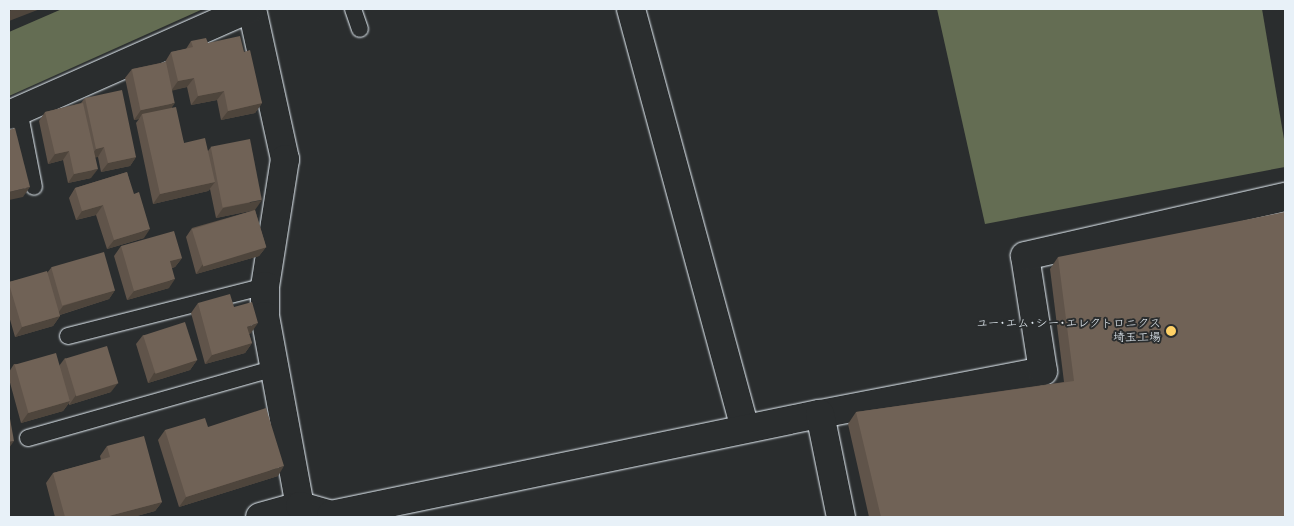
<!DOCTYPE html>
<meta charset="utf-8">
<style>
body{margin:0}
#map{position:relative;width:1294px;height:526px;overflow:hidden;background:#2a2d2e;font-family:Pangolin,"Klee One",sans-serif}
div>[style]{position:absolute}
[style*='--x']{left:calc(var(--x)*1px);top:calc(var(--y)*1px);width:calc(var(--w)*1px);rotate:calc(var(--a)*1deg)}
.green>*{inset:0;background:#646d53}
.roads{filter:drop-shadow(0 0 1px #e8f1f8) drop-shadow(0 0 1px #e8f1f8)}
.lane>*{height:16px;margin:-8px;padding:0 8px;transform-origin:8px;border-radius:8px;background:#2a2d2e}
.street>*{height:28px;margin:-14px;padding:0 14px;transform-origin:14px;border-radius:14px;background:#2a2d2e}
.wall>*{inset:0;background:#60544a}
.shaded-wall>*{inset:0;background:#4e453c}
.building>*{inset:0;background:#706256;transform-origin:0 0}
.dots>*{width:14px;height:14px;translate:-50% -50%;box-sizing:border-box;border:2px solid #2a2d2e;border-radius:50%}
span{translate:-50% -50%;white-space:nowrap;text-align:center;line-height:1.15;-webkit-text-stroke:4px #2a2d2e;paint-order:stroke}
.poi-label{font-size:12px;color:#e8f1f8}
.right{translate:-100% -50%;text-align:right}
.frame{position:absolute;inset:0;border:10px solid #e8f1f8;pointer-events:none}
</style>
<div id="map">
<div class="green">
<div style="clip-path:polygon(62px 9px,203px 9px,9px 96px,9px 32px)"></div>
<div style="clip-path:polygon(937px 9px,1262px 9px,1285px 145px,1285px 167px,985px 224px)"></div>
</div>
<div class="roads">
<div class="lane">
<div style="--x:353;--y:9;--w:21;--a:71"></div>
<div style="--x:19;--y:110;--w:78;--a:79"></div>
<div style="--x:68;--y:336;--w:203;--a:-14.2"></div>
<div style="--x:28;--y:438;--w:254;--a:-15.8"></div>
</div>
<div class="street">
<div style="--x:252;--y:9;--w:154;--a:77.6"></div>
<div style="--x:285;--y:159;--w:129;--a:98.9"></div>
<div style="--x:265;--y:286;--w:30;--a:90"></div>
<div style="--x:265;--y:316;--w:193;--a:79.6"></div>
<div style="--x:631;--y:9;--w:434;--a:74.8"></div>
<div style="--x:9;--y:115;--w:261;--a:-23.9"></div>
<div style="--x:820;--y:414;--w:227;--a:-10.9"></div>
<div style="--x:1043;--y:371;--w:116;--a:-98.9"></div>
<div style="--x:1025;--y:256;--w:267;--a:-12.8"></div>
<div style="--x:260;--y:517;--w:41;--a:-15.4"></div>
<div style="--x:300;--y:506;--w:32;--a:16"></div>
<div style="--x:331;--y:515;--w:499;--a:-11.7"></div>
<div style="--x:820;--y:414;--w:105;--a:78.5"></div>
</div>
</div>
<div class="wall">
<div style="clip-path:polygon(191px 41px,208px 43px,244px 52px,262px 103px,255px 113px,221px 120px,217px 100px,191px 105px,187px 87px,172px 90px,172px 108px,184px 143px,208px 151px,211px 147px,255px 210px,266px 247px,259px 256px,196px 274px,186px 237px,192px 228px,255px 210px,216px 218px,210px 189px,208px 191px,153px 204px,136px 123px,139px 119px,134px 120px,125px 78px,132px 69px,165px 62px,171px 52px,186px 49px)"></div>
<div style="clip-path:polygon(85px 98px,136px 157px,130px 166px,101px 172px,98px 157px,95px 157px,91px 178px,68px 183px,63px 160px,48px 164px,39px 121px,45px 112px,81px 103px)"></div>
<div style="clip-path:polygon(127px 172px,144px 238px,107px 249px,96px 215px,76px 220px,69px 198px,75px 188px)"></div>
<div style="clip-path:polygon(121px 246px,182px 258px,175px 267px,172px 268px,169px 288px,127px 300px,114px 256px)"></div>
<div style="clip-path:polygon(1058px 257px,1285px 517px,869px 517px,848px 424px,856px 412px,1064px 382px,1050px 269px)"></div>
<div style="clip-path:polygon(51px 268px,115px 290px,109px 299px,60px 315px,60px 316px,53px 326px,15px 337px,9px 316px,9px 282px,47px 273px)"></div>
<div style="clip-path:polygon(198px 303px,234px 307px,251px 333px,249px 334px,252px 343px,245px 353px,205px 364px,191px 313px)"></div>
<div style="clip-path:polygon(143px 335px,197px 360px,190px 370px,148px 383px,136px 344px)"></div>
<div style="clip-path:polygon(65px 358px,111px 392px,69px 405px,69px 403px,63px 411px,21px 423px,9px 379px,9px 372px,14px 364px,59px 366px)"></div>
<div style="clip-path:polygon(208px 427px,278px 476px,179px 507px,158px 440px,165px 430px)"></div>
<div style="clip-path:polygon(107px 446px,162px 502px,155px 511px,133px 517px,55px 517px,46px 483px,53px 473px,101px 460px,100px 456px)"></div>
</div>
<div class="shaded-wall">
<div style="clip-path:polygon(13px 9px,40px 9px,9px 21px,9px 11px)"></div>
<div style="clip-path:polygon(194px 78px,187px 87px,171px 91px,178px 81px)"></div>
<div style="clip-path:polygon(224px 91px,217px 100px,191px 105px,198px 96px)"></div>
<div style="clip-path:polygon(175px 103px,168px 113px,142px 114px,139px 119px,134px 120px,141px 110px)"></div>
<div style="clip-path:polygon(262px 103px,255px 113px,221px 120px,228px 111px)"></div>
<div style="clip-path:polygon(104px 147px,98px 157px,89px 159px,96px 149px)"></div>
<div style="clip-path:polygon(69px 151px,63px 160px,48px 164px,55px 154px)"></div>
<div style="clip-path:polygon(136px 157px,130px 166px,101px 172px,108px 163px)"></div>
<div style="clip-path:polygon(98px 169px,91px 178px,68px 183px,74px 174px)"></div>
<div style="clip-path:polygon(215px 182px,208px 191px,153px 204px,160px 194px)"></div>
<div style="clip-path:polygon(30px 187px,23px 197px,9px 200px,9px 192px)"></div>
<div style="clip-path:polygon(262px 200px,255px 210px,216px 218px,223px 208px)"></div>
<div style="clip-path:polygon(103px 205px,96px 215px,76px 220px,82px 211px)"></div>
<div style="clip-path:polygon(150px 229px,144px 238px,107px 249px,114px 240px)"></div>
<div style="clip-path:polygon(266px 247px,259px 256px,196px 274px,203px 264px)"></div>
<div style="clip-path:polygon(182px 258px,175px 267px,164px 270px,170px 261px)"></div>
<div style="clip-path:polygon(175px 279px,169px 288px,127px 300px,134px 291px)"></div>
<div style="clip-path:polygon(115px 290px,109px 299px,56px 316px,63px 306px)"></div>
<div style="clip-path:polygon(60px 316px,53px 326px,15px 337px,22px 327px)"></div>
<div style="clip-path:polygon(258px 323px,251px 333px,241px 336px,247px 327px)"></div>
<div style="clip-path:polygon(252px 343px,245px 353px,205px 364px,212px 355px)"></div>
<div style="clip-path:polygon(197px 360px,190px 370px,148px 383px,154px 373px)"></div>
<div style="clip-path:polygon(118px 383px,111px 392px,69px 405px,76px 395px)"></div>
<div style="clip-path:polygon(70px 401px,63px 411px,21px 423px,28px 413px)"></div>
<div style="clip-path:polygon(14px 441px,9px 448px,9px 442px)"></div>
<div style="clip-path:polygon(284px 466px,278px 476px,179px 507px,186px 497px)"></div>
<div style="clip-path:polygon(162px 502px,155px 511px,133px 517px,105px 517px)"></div>
</div>
<div class="building">
<div style="clip-path:polygon(240px 36px,244px 52px,250px 50px,262px 103px,228px 111px,224px 91px,198px 96px,194px 78px,178px 81px,171px 52px,193px 47px,191px 41px,206px 38px,208px 43px)"></div>
<div style="left:166px;top:62px;width:42px;height:35px;rotate:78deg"></div>
<div style="clip-path:polygon(122px 90px,136px 157px,108px 163px,104px 147px,96px 149px,85px 98px)"></div>
<div style="clip-path:polygon(83px 103px,98px 169px,74px 174px,69px 151px,55px 154px,45px 112px)"></div>
<div style="clip-path:polygon(176px 107px,184px 143px,205px 138px,215px 182px,160px 194px,142px 114px)"></div>
<div style="clip-path:polygon(15px 128px,30px 187px,9px 192px,9px 130px)"></div>
<div style="left:250px;top:139px;width:62px;height:40px;rotate:79deg"></div>
<div style="clip-path:polygon(127px 172px,134px 194px,139px 192px,150px 229px,114px 240px,103px 205px,82px 211px,75px 188px)"></div>
<div style="left:255px;top:210px;width:39px;height:66px;rotate:73deg"></div>
<div style="clip-path:polygon(1285px 212px,1285px 517px,881px 517px,856px 412px,1074px 381px,1058px 257px)"></div>
<div style="clip-path:polygon(174px 231px,182px 258px,170px 261px,175px 279px,134px 291px,121px 246px)"></div>
<div style="left:104px;top:252px;width:40px;height:55px;rotate:74deg"></div>
<div style="clip-path:polygon(47px 271px,60px 316px,22px 327px,9px 284px,9px 282px)"></div>
<div style="clip-path:polygon(230px 294px,234px 307px,252px 302px,258px 323px,247px 327px,252px 343px,212px 355px,198px 303px)"></div>
<div style="left:185px;top:322px;width:40px;height:44px;rotate:72deg"></div>
<div style="left:107px;top:346px;width:39px;height:44px;rotate:73deg"></div>
<div style="left:56px;top:353px;width:50px;height:43px;rotate:74deg"></div>
<div style="clip-path:polygon(266px 408px,284px 466px,186px 497px,165px 430px,205px 418px,208px 427px)"></div>
<div style="clip-path:polygon(9px 413px,14px 441px,9px 442px)"></div>
<div style="clip-path:polygon(144px 436px,162px 502px,105px 517px,65px 517px,53px 473px,110px 457px,107px 446px)"></div>
</div>
<div class="dots">
<div style="left:1171px;top:331px;background:#ffd166"></div>
</div>
<div class="poi-label">
<span class="right" style="left:1161px;top:331px">ユー･エム･シー･エレクトロニクス<br>埼玉工場</span>
</div>
<div class="frame"></div>
</div>
